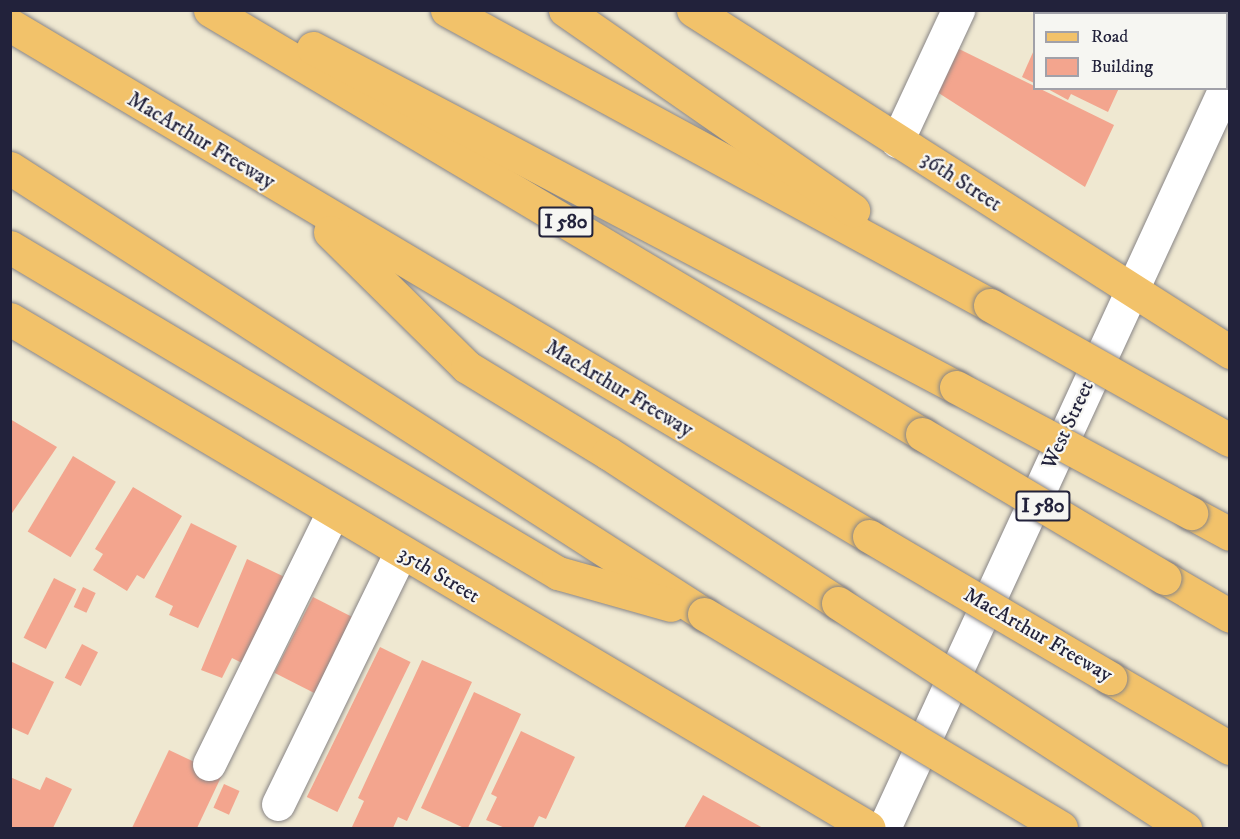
<!DOCTYPE html>
<style>
body{margin:0}
#map{position:relative;width:1240px;height:839px;overflow:hidden;background:#efe8d1;font-family:"IM FELL DW Pica",serif}
div>[style]{position:absolute}
[style*='--x']{left:calc(var(--x)*1px);top:calc(var(--y)*1px);width:calc(var(--w)*1px);rotate:calc(var(--a)*1deg)}
.building>*{inset:0;background:#f3a58e;transform-origin:0 0}
.roads{filter:drop-shadow(0 0 2px #888586) drop-shadow(0 0 2px #888586)}
.minor>*{height:33px;margin:-16.5px;padding:0 16.5px;transform-origin:16.5px;border-radius:16.5px;background:#fff}
.major>*{height:33px;margin:-16.5px;padding:0 16.5px;transform-origin:16.5px;border-radius:16.5px;background:#f2c26a}
.highway>*{height:33px;margin:-16.5px;padding:0 16.5px;transform-origin:16.5px;border-radius:16.5px;background:#f2c26a}
.bridges{filter:drop-shadow(0 0 2px #888586) drop-shadow(0 0 2px #888586)}
.highway-bridge>*{height:33px;margin:-16.5px;padding:0 16.5px;transform-origin:16.5px;border-radius:16.5px;background:#f2c26a}
span{translate:-50% -50%;white-space:nowrap;text-align:center;line-height:1.15;-webkit-text-stroke:4.5px #f6f6f2;paint-order:stroke}
.shield-label span{padding:2px 4px;background:#f6f6f2;border:2px solid;border-radius:4px;-webkit-text-stroke-width:0}
.shield-label{font-size:20px;color:#22223b;font-weight:700}
.street-label{font-size:21px;color:#22223b}
.frame{position:absolute;inset:0;border:12px solid #22223b;pointer-events:none}
.legend{position:absolute;left:1033px;top:12px;width:195px;height:78px;box-sizing:border-box;background:#f6f6f2;border:2px solid #a1a1a9;margin:0;padding:8px 10px;list-style:none;font-size:18px;color:#22223b}
.legend li{display:flex;align-items:center;gap:12px;height:30px}
.legend b{width:30px;border:2px solid #a1a1a9}
</style>
<div id="map">
<div class="building">
<div style="clip-path:polygon(1056px 10px,1147px 10px,1145px 14px)"></div>
<div style="clip-path:polygon(955px 47px,1114px 125px,1085px 187px,934px 90px)"></div>
<div style="clip-path:polygon(1034px 50px,1034px 83px,1022px 77px)"></div>
<div style="clip-path:polygon(1046px 88px,1119px 88px,1108px 112px,1071px 94px,1068px 100px)"></div>
<div style="clip-path:polygon(10px 419px,57px 447px,10px 516px)"></div>
<div style="left:73px;top:456px;width:50px;height:88px;rotate:31deg"></div>
<div style="clip-path:polygon(133px 487px,182px 516px,144px 579px,137px 575px,127px 591px,93px 570px,103px 554px,95px 549px)"></div>
<div style="clip-path:polygon(191px 523px,237px 546px,198px 628px,169px 615px,173px 606px,155px 597px)"></div>
<div style="clip-path:polygon(247px 559px,295px 582px,254px 669px,232px 658px,222px 678px,201px 670px)"></div>
<div style="left:54px;top:578px;width:25px;height:67px;rotate:27deg"></div>
<div style="left:83px;top:587px;width:14px;height:22px;rotate:25deg"></div>
<div style="left:313px;top:597px;width:54px;height:85px;rotate:27deg"></div>
<div style="left:82px;top:644px;width:18px;height:38px;rotate:27deg"></div>
<div style="left:380px;top:647px;width:34px;height:167px;rotate:26deg"></div>
<div style="clip-path:polygon(422px 660px,472px 682px,407px 821px,398px 817px,393px 828px,355px 828px,352px 827px,364px 801px,358px 798px)"></div>
<div style="clip-path:polygon(10px 661px,54px 682px,28px 735px,10px 727px)"></div>
<div style="clip-path:polygon(474px 692px,521px 714px,468px 828px,464px 828px,421px 808px)"></div>
<div style="clip-path:polygon(521px 731px,575px 757px,546px 819px,539px 816px,533px 828px,505px 828px,486px 820px,497px 797px,491px 794px)"></div>
<div style="clip-path:polygon(169px 750px,222px 775px,197px 828px,132px 828px)"></div>
<div style="clip-path:polygon(10px 777px,40px 790px,46px 777px,72px 789px,53px 828px,10px 828px)"></div>
<div style="left:224px;top:784px;width:17px;height:26px;rotate:24deg"></div>
<div style="clip-path:polygon(703px 795px,763px 828px,684px 828px)"></div>
</div>
<div class="roads">
<div class="minor">
<div style="--x:897;--y:141;--w:145;--a:-65"></div>
<div style="--x:209;--y:764;--w:281;--a:-63.8"></div>
<div style="--x:278;--y:804;--w:280;--a:-64"></div>
<div style="--x:884;--y:828;--w:815;--a:-65.26"></div>
</div>
<div class="major">
<div style="--x:693;--y:10;--w:637;--a:32.49"></div>
<div style="--x:10;--y:319;--w:998;--a:30.65"></div>
</div>
<div class="highway">
<div style="--x:210;--y:10;--w:829;--a:30.77"></div>
<div style="--x:447;--y:10;--w:618;--a:28.51"></div>
<div style="--x:565;--y:10;--w:351;--a:34.8"></div>
<div style="--x:10;--y:25;--w:1000;--a:30.75"></div>
<div style="--x:313;--y:48;--w:727;--a:27.8"></div>
<div style="--x:10;--y:168;--w:825;--a:32.73"></div>
<div style="--x:330;--y:232;--w:192;--a:44.6"></div>
<div style="--x:467;--y:367;--w:165;--a:31.4"></div>
<div style="--x:608;--y:453;--w:275;--a:33.1"></div>
<div style="--x:10;--y:247;--w:638;--a:30.75"></div>
<div style="--x:558;--y:573;--w:117;--a:15.8"></div>
<div style="--x:1191;--y:513;--w:44;--a:28.3"></div>
<div style="--x:1165;--y:578;--w:75;--a:30.3"></div>
<div style="--x:1110;--y:678;--w:139;--a:30.3"></div>
</div>
</div>
<div class="bridges">
<div class="highway-bridge">
<div style="--x:990;--y:305;--w:275;--a:29.4"></div>
<div style="--x:956;--y:387;--w:267;--a:28.2"></div>
<div style="--x:922;--y:434;--w:282;--a:30.7"></div>
<div style="--x:869;--y:536;--w:280;--a:30.5"></div>
<div style="--x:838;--y:603;--w:414;--a:33"></div>
<div style="--x:704;--y:614;--w:416;--a:30.9"></div>
</div>
</div>
<div class="shield-label">
<span style="left:566px;top:222px">I 580</span>
<span style="left:1043px;top:506px">I 580</span>
</div>
<div class="street-label">
<span style="left:201px;top:141px;rotate:31deg">MacArthur Freeway</span>
<span style="left:961px;top:182px;rotate:33deg">36th Street</span>
<span style="left:619px;top:389px;rotate:31deg">MacArthur Freeway</span>
<span style="left:1068px;top:425px;rotate:-65deg">West Street</span>
<span style="left:439px;top:575px;rotate:31deg">35th Street</span>
<span style="left:1038px;top:635px;rotate:30deg">MacArthur Freeway</span>
</div>
<div class="frame"></div>
<ul class="legend">
<li><b style="height:8px;background:#f2c26a"></b>Road</li>
<li><b style="height:16px;background:#f3a58e"></b>Building</li>
</ul>
</div>
